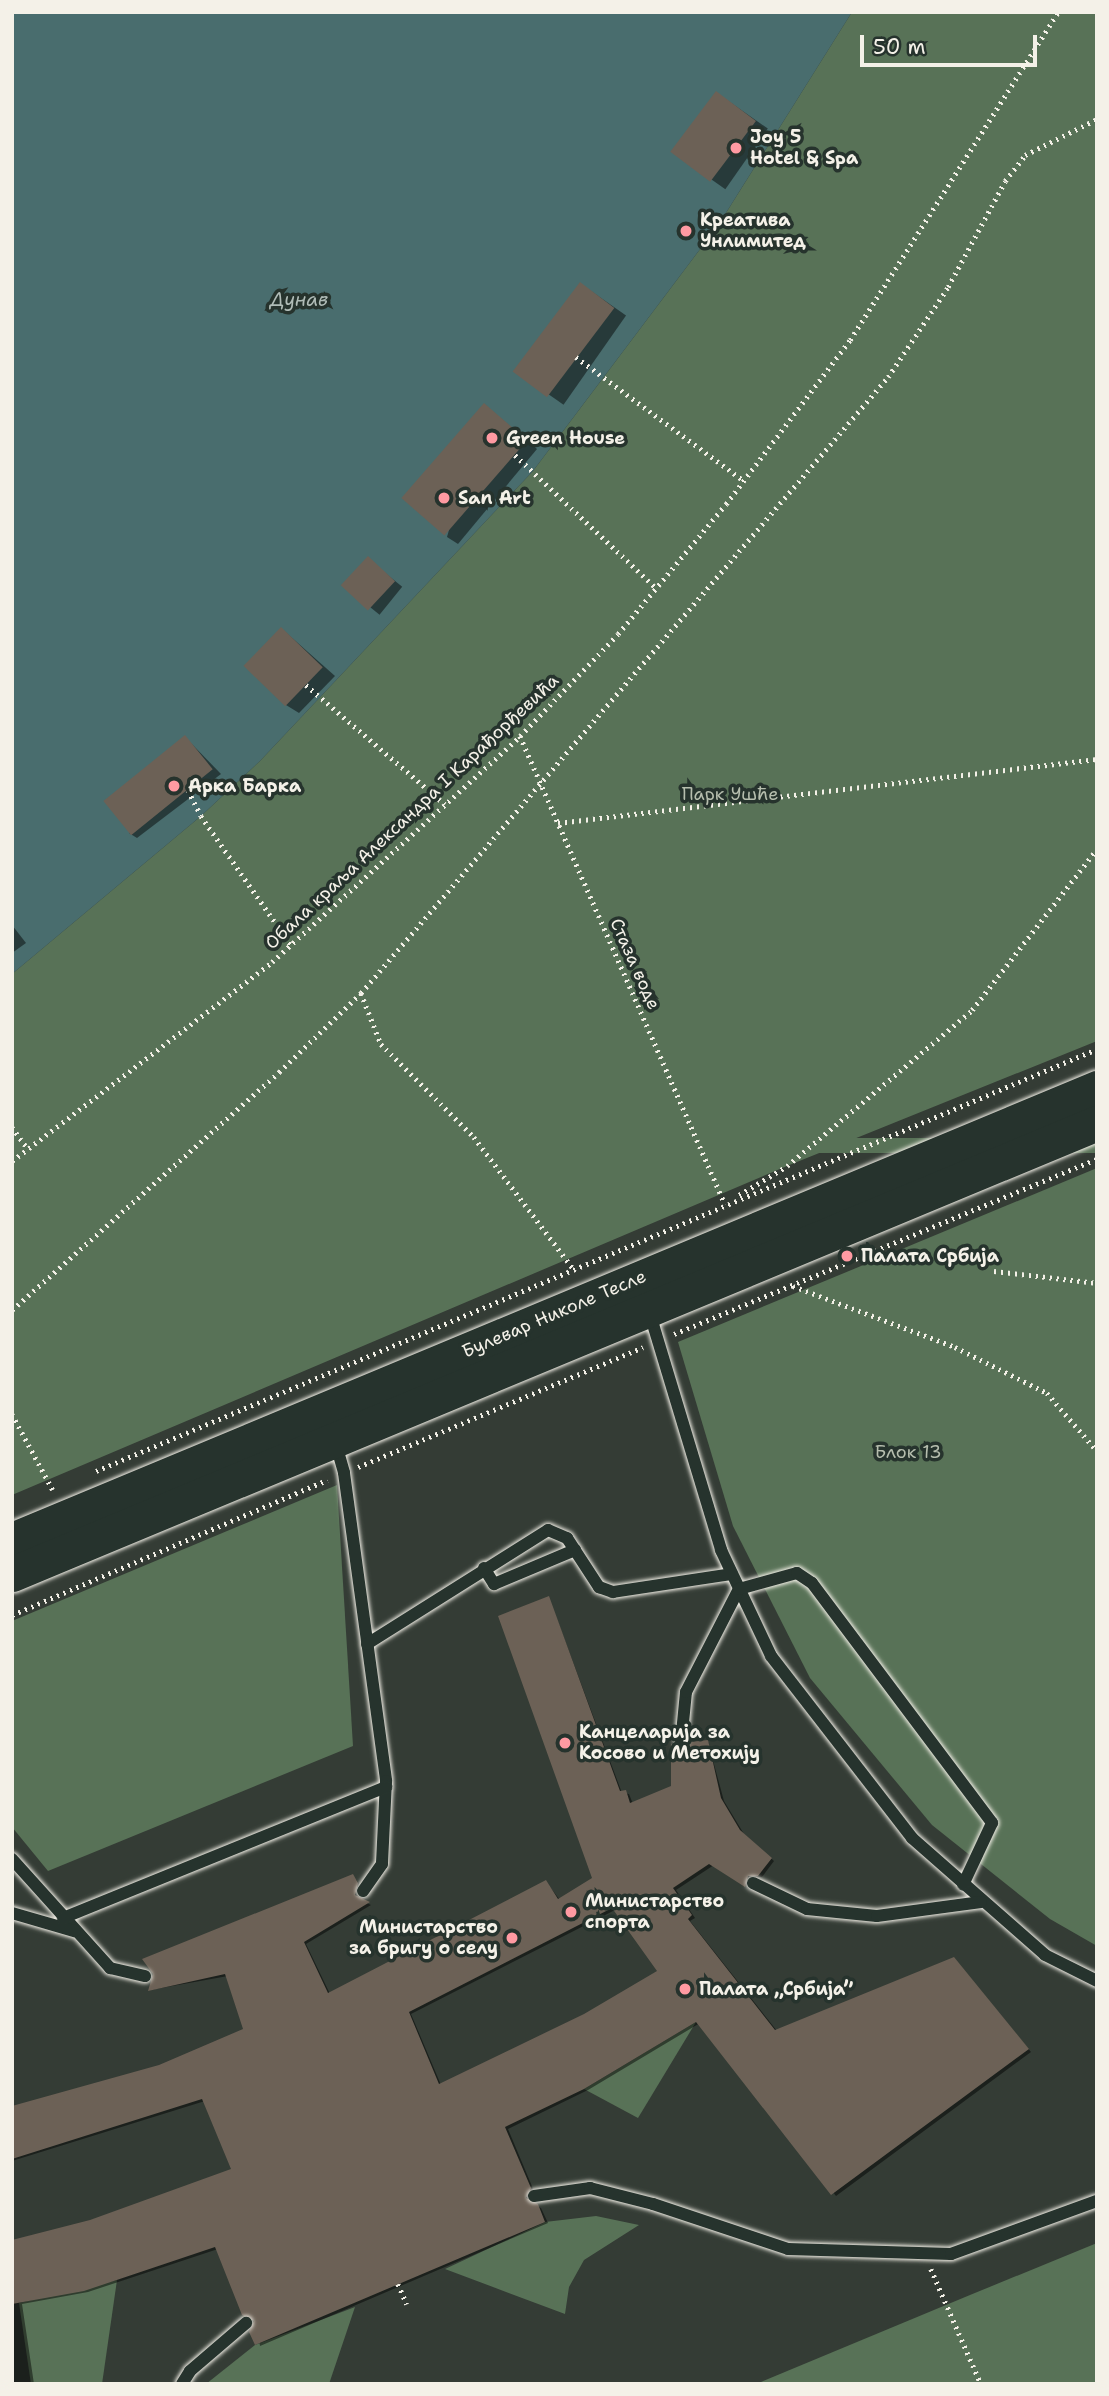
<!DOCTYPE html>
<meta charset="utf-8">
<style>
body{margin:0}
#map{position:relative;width:1109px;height:2396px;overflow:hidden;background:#343c35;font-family:"Shantell Sans",sans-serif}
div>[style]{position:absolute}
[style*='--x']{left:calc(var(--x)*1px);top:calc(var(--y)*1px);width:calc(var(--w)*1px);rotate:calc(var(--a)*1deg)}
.green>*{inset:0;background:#587257;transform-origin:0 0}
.water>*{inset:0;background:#496d6e}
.shadow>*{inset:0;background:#0007;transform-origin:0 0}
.building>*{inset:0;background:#6c6156;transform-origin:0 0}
.path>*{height:4.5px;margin-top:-2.25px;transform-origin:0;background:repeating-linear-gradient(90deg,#f4f1e8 0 2px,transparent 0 7px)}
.roads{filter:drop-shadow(0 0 2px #f4f1e8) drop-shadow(0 0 2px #f4f1e8)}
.service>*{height:12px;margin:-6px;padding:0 6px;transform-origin:6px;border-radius:6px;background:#26332d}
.secondary>*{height:35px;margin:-17.5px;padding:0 17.5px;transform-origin:17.5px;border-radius:17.5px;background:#26332d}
.dots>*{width:19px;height:19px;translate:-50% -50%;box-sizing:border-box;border:4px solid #26332d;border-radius:50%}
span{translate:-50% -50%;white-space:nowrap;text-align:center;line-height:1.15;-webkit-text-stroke:7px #26332d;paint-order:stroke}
.poi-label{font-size:18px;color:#f4f1e8;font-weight:700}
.left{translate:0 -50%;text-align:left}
.right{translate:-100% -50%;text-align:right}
.park-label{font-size:18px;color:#b6beae}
.street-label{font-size:18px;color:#f4f1e8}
.water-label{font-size:19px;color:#b0bcb7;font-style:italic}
.frame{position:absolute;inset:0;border:14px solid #f4f1e8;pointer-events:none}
.scale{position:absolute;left:860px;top:35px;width:177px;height:32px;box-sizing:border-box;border:4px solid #f4f1e8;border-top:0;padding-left:9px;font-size:21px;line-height:24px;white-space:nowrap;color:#f4f1e8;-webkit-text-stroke:5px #26332d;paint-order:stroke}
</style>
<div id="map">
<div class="green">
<div style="clip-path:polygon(852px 12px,1097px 12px,1097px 1041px,787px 1166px,12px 1495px,12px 974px,201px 816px,260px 761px,533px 471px,719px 224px)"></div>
<div style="left:1097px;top:1138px;width:15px;height:421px;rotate:90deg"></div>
<div style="clip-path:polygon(1097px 1168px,1097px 1946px,1050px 1919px,932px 1825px,810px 1678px,733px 1526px,678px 1342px)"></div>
<div style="clip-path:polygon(337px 1485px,353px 1746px,48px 1871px,12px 1827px,12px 1621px)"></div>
<div style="clip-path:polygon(696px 2022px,638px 2118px,584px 2089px)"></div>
<div style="clip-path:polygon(596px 2216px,639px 2225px,584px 2260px,569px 2287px,565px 2314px,445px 2269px,545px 2222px)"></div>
<div style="clip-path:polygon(1097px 2243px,1097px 2384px,756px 2384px,970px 2295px)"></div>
<div style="clip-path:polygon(117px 2280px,102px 2384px,31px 2384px,19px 2303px)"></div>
<div style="clip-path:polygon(355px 2307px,329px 2384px,206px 2384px,255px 2345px)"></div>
</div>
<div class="water">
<div style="clip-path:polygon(12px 12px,852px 12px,719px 224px,533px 471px,260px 761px,201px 816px,12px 974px)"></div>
</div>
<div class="shadow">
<div style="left:717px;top:93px;width:62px;height:74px;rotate:35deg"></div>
<div style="left:581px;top:284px;width:55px;height:109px;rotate:35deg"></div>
<div style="clip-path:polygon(485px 405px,537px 449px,458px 544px,447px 537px)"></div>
<div style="left:368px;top:559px;width:44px;height:36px;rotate:39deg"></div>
<div style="clip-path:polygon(282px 629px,335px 676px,299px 713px,286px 705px)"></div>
<div style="clip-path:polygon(185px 737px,221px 774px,137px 838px,129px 833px)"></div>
<div style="clip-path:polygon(12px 925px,26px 943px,12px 953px)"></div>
<div style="clip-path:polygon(evenodd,549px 1598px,622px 1793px,629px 1794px,633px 1804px,672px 1787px,682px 1753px,708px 1742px,724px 1801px,744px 1834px,774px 1861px,762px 1877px,751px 1877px,749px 1887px,714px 1865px,676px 1890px,695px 1918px,690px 1921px,777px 2031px,954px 1958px,1031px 2052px,836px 2196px,700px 2023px,588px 2090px,508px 2129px,534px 2191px,528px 2201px,541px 2208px,548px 2223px,260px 2346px,256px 2320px,218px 2249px,88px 2292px,22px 2304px,34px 2384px,12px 2384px,12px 2242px,91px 2222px,233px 2170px,205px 2101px,12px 2161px,12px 2108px,159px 2066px,245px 2030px,228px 1976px,150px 1990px,353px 1876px,361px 1886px,358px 1899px,371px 1905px,306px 1944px,330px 1994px,546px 1882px,560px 1900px,594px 1879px,549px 1598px,615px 1910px,660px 1971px,585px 2015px,441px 2085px,411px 2014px,615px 1910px)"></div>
</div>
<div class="building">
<div style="left:716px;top:91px;width:50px;height:76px;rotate:37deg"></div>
<div style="left:580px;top:282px;width:43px;height:112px;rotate:37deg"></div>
<div style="left:484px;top:403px;width:57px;height:126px;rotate:41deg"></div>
<div style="left:368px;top:556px;width:37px;height:40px;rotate:43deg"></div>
<div style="left:281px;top:627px;width:58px;height:54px;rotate:44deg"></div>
<div style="left:185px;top:735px;width:44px;height:105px;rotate:51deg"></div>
<div style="clip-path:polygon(evenodd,549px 1596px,620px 1791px,626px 1790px,630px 1803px,671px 1786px,671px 1744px,681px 1752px,690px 1742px,708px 1740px,721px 1798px,740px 1830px,772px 1858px,758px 1876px,748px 1876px,745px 1887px,709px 1864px,673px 1888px,692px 1915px,688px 1919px,775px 2030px,954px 1957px,1029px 2049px,831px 2195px,696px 2022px,584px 2089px,505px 2127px,531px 2188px,526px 2198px,538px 2204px,545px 2222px,255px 2345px,249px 2332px,254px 2321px,242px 2315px,215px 2247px,84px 2291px,12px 2304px,12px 2240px,90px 2220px,231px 2169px,202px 2099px,12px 2159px,12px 2106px,159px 2065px,243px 2029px,225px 1974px,148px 1991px,153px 1974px,142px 1959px,353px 1874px,358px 1883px,355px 1895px,370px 1902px,304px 1942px,328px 1993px,546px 1880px,558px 1899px,592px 1878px,498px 1616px,549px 1596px,612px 1908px,657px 1971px,584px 2014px,439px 2084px,409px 2012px,612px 1908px)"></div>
</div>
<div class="path">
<div style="--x:576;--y:357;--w:209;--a:36.4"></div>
<div style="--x:515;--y:455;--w:194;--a:43.3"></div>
<div style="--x:306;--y:685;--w:183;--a:40.6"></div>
<div style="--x:520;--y:736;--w:511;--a:66.34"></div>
<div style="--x:188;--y:790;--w:29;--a:63"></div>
<div style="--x:201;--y:816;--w:157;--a:55.1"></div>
<div style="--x:558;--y:823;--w:543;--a:-6.77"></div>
<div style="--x:361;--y:993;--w:55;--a:68.6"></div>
<div style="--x:381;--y:1044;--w:132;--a:45"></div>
<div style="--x:474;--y:1137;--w:168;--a:53"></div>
<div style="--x:12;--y:1127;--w:27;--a:54"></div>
<div style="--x:12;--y:1161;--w:327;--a:-37.4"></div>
<div style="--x:272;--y:962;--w:336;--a:-42.3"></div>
<div style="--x:520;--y:736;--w:141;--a:-46.1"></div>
<div style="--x:618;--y:634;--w:169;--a:-50.3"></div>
<div style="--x:726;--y:504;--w:206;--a:-52.9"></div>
<div style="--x:850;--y:340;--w:388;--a:-57.6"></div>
<div style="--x:739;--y:1195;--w:56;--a:-31.1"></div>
<div style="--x:787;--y:1166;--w:242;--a:-40.1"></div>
<div style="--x:972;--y:1010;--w:204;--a:-52.2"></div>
<div style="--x:994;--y:1271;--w:104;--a:6.6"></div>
<div style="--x:793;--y:1286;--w:173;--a:20.6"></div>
<div style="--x:955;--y:1347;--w:103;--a:26.6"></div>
<div style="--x:1047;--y:1393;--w:77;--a:49.2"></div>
<div style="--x:12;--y:1310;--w:358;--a:-41.7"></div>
<div style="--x:279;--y:1072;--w:114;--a:-43.9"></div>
<div style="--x:361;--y:993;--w:811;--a:-49.45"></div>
<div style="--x:888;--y:377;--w:108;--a:-56.3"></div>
<div style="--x:948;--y:287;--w:120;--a:-61.7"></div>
<div style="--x:1005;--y:181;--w:33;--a:-52"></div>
<div style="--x:1025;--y:155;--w:80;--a:-26.6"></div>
<div style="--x:674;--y:1334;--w:458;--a:-22.5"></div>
<div style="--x:12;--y:1414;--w:86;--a:61.7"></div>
<div style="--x:358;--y:1467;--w:309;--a:-22.8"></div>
<div style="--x:96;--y:1471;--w:1086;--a:-22.86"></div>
<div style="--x:12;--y:1615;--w:343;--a:-23.2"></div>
<div style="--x:931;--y:2269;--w:125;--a:66.5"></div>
<div style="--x:398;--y:2284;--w:22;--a:66"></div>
</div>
<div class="roads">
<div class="service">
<div style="--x:649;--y:1311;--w:250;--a:73.2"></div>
<div style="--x:721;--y:1550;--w:117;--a:64.7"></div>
<div style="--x:771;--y:1656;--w:230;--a:52.2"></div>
<div style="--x:912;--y:1838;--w:177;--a:41.3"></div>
<div style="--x:1045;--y:1955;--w:58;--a:26.6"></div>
<div style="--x:335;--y:1441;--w:33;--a:74"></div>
<div style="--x:344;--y:1473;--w:311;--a:82.2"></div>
<div style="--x:386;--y:1781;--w:83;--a:92.8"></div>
<div style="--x:382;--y:1864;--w:33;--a:125"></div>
<div style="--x:484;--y:1568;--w:19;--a:58"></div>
<div style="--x:494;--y:1584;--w:88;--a:-22.8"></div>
<div style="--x:367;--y:1644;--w:214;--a:-32.2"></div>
<div style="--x:548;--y:1530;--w:21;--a:23"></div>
<div style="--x:567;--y:1538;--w:59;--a:56.9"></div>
<div style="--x:599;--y:1587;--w:15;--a:20"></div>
<div style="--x:613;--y:1592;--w:120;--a:-8.6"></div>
<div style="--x:681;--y:1743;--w:51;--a:-84.4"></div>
<div style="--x:686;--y:1692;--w:116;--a:-62.8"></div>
<div style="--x:739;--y:1589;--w:60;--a:-15.4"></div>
<div style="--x:797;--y:1573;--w:18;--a:34"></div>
<div style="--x:812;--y:1583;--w:300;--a:53.1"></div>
<div style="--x:992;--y:1823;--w:68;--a:115.1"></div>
<div style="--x:12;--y:1859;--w:147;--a:48"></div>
<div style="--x:110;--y:1968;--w:36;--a:13"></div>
<div style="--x:753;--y:1883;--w:60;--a:25.7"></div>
<div style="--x:807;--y:1909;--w:70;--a:5.7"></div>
<div style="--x:877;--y:1916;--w:105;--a:-7.7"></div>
<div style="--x:12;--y:1913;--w:65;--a:16.2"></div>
<div style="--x:63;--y:1918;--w:349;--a:-22.1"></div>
<div style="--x:534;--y:2196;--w:57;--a:-8.1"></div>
<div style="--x:590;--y:2188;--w:65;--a:14.3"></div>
<div style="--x:653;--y:2204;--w:142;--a:18.4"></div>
<div style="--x:788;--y:2249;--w:163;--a:1.8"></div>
<div style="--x:951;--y:2254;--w:155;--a:-20"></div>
<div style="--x:182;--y:2384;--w:15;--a:-58"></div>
<div style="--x:190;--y:2371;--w:74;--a:-40.6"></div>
</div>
<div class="secondary">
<div style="--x:12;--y:1540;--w:1175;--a:-22.62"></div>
<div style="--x:12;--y:1574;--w:1175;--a:-22.57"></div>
</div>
</div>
<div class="dots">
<div style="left:736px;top:148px;background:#ff9aa2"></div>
<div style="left:686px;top:231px;background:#ff9aa2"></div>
<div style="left:492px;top:438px;background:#ff9aa2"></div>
<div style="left:444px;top:498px;background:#ff9aa2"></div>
<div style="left:174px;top:786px;background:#ff9aa2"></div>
<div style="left:847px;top:1256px;background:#ff9aa2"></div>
<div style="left:565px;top:1743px;background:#ff9aa2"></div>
<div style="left:571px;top:1912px;background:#ff9aa2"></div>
<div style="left:512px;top:1938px;background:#ff9aa2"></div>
<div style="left:685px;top:1989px;background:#ff9aa2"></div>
</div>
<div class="poi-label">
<span class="left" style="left:750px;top:148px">Joy 5<br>Hotel &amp; Spa</span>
<span class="left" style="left:700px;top:231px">Креатива<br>Унлимитед</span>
<span class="left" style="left:506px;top:438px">Green House</span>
<span class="left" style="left:458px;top:498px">San Art</span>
<span class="left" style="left:188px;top:786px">Арка Барка</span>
<span class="left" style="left:861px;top:1256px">Палата Србија</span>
<span class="left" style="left:579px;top:1743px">Канцеларија за<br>Косово и Метохију</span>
<span class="left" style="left:585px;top:1912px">Министарство<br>спорта</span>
<span class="right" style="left:498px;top:1938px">Министарство<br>за бригу о селу</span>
<span class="left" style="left:699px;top:1989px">Палата „Србија”</span>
</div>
<div class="park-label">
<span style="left:730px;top:794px">Парк Ушће</span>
<span style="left:908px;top:1452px">Блок 13</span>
</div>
<div class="street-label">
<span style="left:412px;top:812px;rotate:-43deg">Обала краља Александра I Карађорђевића</span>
<span style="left:635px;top:964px;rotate:66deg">Стаза воде</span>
<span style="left:554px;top:1314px;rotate:-23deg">Булевар Николе Тесле</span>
</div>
<div class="water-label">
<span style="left:299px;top:300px">Дунав</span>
</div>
<div class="frame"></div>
<div class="scale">50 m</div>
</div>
